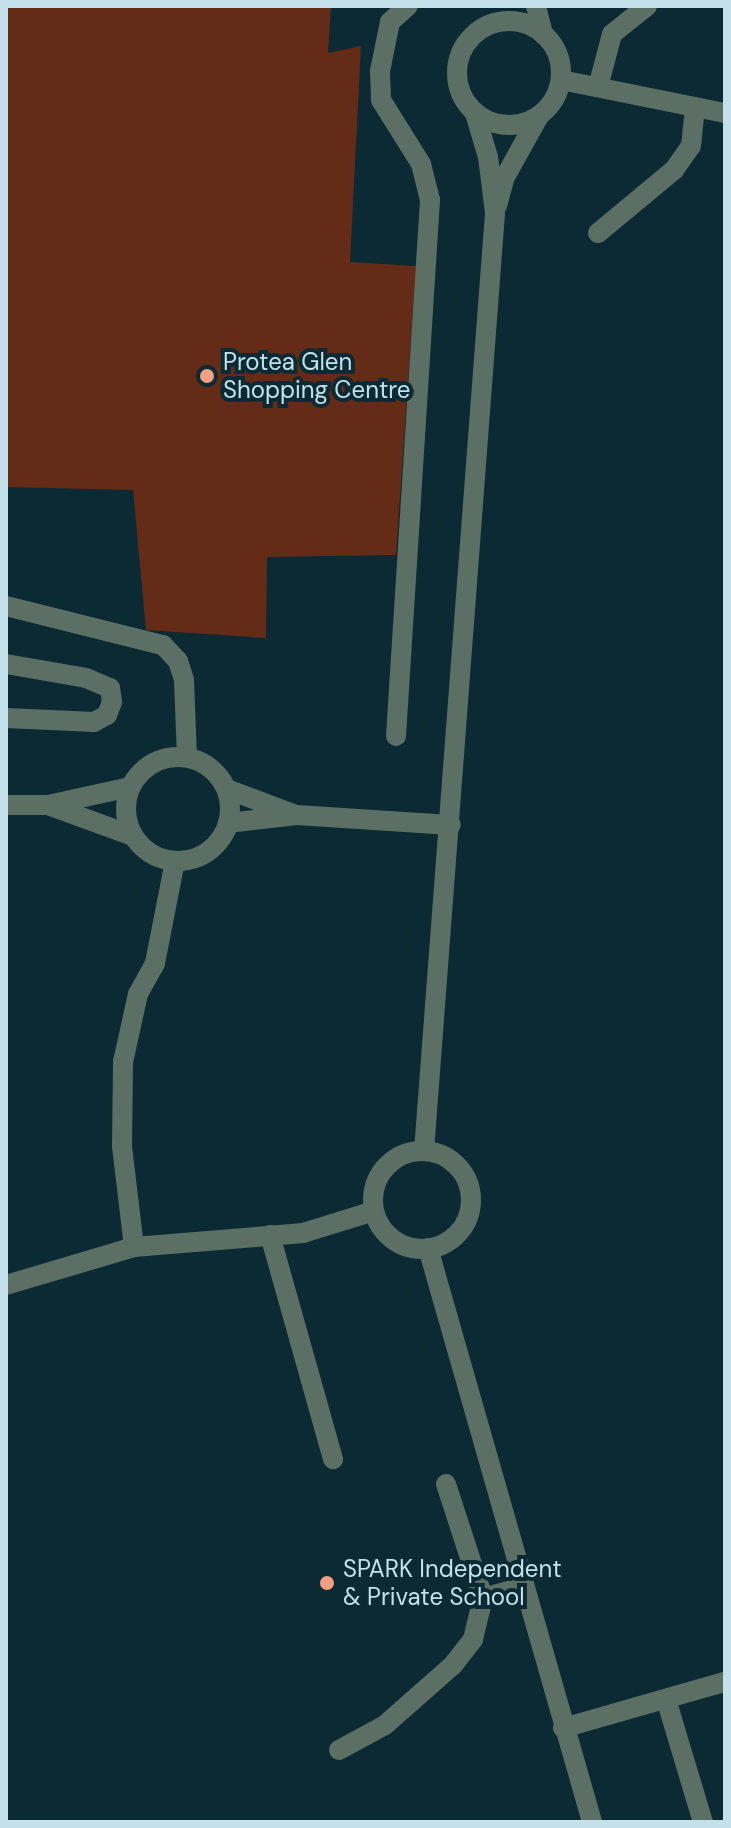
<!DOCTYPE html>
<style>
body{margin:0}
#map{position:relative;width:731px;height:1828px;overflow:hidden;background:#0b2a33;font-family:"DM Sans",sans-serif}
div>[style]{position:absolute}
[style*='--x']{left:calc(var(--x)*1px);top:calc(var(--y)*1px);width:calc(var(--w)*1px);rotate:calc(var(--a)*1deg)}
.building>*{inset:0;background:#642c16}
.minor>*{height:20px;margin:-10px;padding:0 10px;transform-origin:10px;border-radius:10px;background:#5b6f64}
.minor>.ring{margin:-10px;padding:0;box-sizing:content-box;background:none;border:20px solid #5b6f64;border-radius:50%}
.dots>*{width:22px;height:22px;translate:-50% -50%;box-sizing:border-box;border:4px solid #0b2a33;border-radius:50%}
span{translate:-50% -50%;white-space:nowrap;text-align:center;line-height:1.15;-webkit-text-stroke:8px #0b2a33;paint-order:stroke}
.poi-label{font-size:24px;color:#c4e0ea}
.left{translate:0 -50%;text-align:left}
.frame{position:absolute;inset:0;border:8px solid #c4e0ea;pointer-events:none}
</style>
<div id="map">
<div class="building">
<div style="clip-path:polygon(6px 6px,331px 6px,328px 53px,361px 46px,350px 262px,416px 266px,396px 555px,267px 557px,266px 638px,146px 630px,133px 490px,6px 487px)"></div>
</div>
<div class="minor">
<div style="--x:536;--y:6;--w:29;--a:76"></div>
<div class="ring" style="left:457px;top:21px;width:84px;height:84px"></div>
<div style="--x:561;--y:80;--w:167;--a:11.4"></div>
<div style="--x:598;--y:87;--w:55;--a:-75.2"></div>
<div style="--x:612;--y:34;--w:45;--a:-38.7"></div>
<div style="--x:497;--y:206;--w:30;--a:-75"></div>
<div style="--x:505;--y:177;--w:70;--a:-60.9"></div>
<div style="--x:598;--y:233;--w:99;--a:-39.7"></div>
<div style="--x:674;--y:170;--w:29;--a:-55"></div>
<div style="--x:691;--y:146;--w:39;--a:-84"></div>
<div style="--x:6;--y:606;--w:162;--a:14"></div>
<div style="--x:163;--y:645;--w:22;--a:47"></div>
<div style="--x:178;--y:661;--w:20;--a:72"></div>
<div style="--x:184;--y:680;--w:77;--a:87.8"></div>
<div style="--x:6;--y:664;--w:81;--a:9.9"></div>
<div style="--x:86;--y:678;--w:26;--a:23"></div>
<div style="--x:110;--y:688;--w:14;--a:82"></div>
<div style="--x:112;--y:702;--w:14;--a:111"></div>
<div style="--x:107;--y:715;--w:15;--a:152"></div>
<div style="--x:94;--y:722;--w:88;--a:-177.4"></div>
<div style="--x:396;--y:736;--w:537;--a:-86.37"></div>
<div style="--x:430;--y:200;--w:37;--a:-104"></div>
<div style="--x:421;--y:164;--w:75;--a:-122"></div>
<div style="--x:381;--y:100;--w:29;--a:-92"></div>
<div style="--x:380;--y:71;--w:50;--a:-78.5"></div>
<div style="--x:390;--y:22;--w:24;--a:-42"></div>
<div class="ring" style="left:126px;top:757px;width:84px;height:84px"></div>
<div style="--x:227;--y:789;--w:71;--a:20.7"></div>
<div style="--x:6;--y:805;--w:42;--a:0"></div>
<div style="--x:48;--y:805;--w:84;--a:-12.4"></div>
<div style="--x:48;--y:805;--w:90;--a:20"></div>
<div style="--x:228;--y:823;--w:69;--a:-6.6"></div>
<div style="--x:297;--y:815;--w:154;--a:3.7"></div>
<div class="ring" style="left:373px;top:1151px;width:78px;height:78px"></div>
<div style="--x:424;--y:1151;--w:941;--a:-85.67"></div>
<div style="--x:495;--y:213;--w:56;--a:-97.1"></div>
<div style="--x:488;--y:157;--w:46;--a:-106.5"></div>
<div style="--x:270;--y:1235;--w:233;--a:74.3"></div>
<div style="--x:134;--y:1247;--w:102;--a:-96.8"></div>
<div style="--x:122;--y:1146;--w:84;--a:-89.3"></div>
<div style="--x:123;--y:1062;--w:70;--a:-77.6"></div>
<div style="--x:138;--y:994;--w:35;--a:-61"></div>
<div style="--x:155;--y:963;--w:104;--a:-78.9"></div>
<div style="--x:428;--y:1248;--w:597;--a:74.05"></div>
<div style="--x:6;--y:1285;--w:134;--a:-16.5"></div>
<div style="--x:134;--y:1247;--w:170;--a:-4.7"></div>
<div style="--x:303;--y:1233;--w:74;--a:-17.2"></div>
<div style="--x:446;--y:1484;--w:120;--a:72"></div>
<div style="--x:483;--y:1598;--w:41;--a:-15.4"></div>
<div style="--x:666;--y:1699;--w:128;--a:73.3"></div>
<div style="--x:563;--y:1728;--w:168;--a:-15.9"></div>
<div style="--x:339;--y:1750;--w:52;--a:-28.5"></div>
<div style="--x:385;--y:1725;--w:91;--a:-41.4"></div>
<div style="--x:453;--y:1665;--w:33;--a:-52"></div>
<div style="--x:473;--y:1639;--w:42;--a:-76.3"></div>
</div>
<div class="dots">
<div style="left:207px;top:376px;background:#f2a081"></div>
<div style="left:327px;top:1583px;background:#f2a081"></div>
</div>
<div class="poi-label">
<span class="left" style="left:223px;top:376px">Protea Glen<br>Shopping Centre</span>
<span class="left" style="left:343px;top:1583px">SPARK Independent<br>&amp; Private School</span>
</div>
<div class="frame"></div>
</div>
